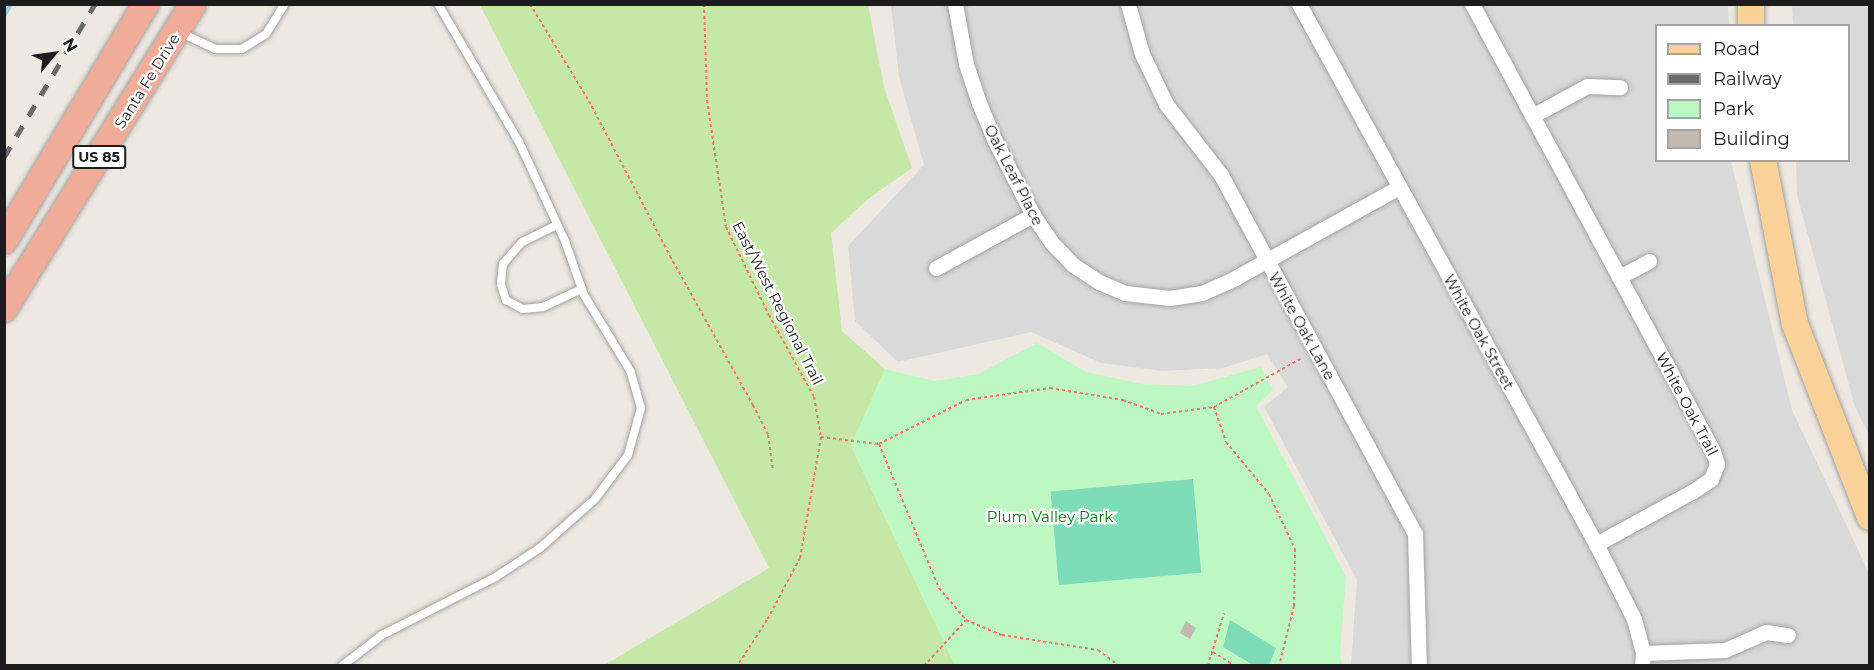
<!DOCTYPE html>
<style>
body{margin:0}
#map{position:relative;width:1874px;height:670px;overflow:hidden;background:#ede9e1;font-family:Montserrat,sans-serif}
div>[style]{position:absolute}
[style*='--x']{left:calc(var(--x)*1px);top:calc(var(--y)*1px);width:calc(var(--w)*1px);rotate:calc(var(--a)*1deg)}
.residential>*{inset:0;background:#dad9d9}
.grass>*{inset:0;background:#c6e8a7}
.park>*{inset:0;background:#bdf8c2}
.pitch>*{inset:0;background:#7fdcb9;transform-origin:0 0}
.stream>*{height:4.5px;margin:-2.25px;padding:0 2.25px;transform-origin:2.25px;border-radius:2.25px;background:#a1cedb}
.building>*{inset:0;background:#c2b9b1}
.path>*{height:2px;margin-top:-1px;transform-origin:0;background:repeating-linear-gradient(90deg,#f87767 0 3px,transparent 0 6px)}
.roads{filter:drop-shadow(0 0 2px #a3a3a3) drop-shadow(0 0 2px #a3a3a3)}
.service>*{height:8px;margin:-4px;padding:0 4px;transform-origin:4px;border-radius:4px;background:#fff}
.minor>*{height:15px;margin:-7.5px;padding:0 7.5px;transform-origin:7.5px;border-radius:7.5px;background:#fff}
.primary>*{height:26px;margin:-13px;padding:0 13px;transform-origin:13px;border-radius:13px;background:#fad199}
.trunk>*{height:26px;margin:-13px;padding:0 13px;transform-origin:13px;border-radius:13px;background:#f0ac99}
.rail>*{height:4.5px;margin-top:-2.25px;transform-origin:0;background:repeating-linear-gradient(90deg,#6a6a6a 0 12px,transparent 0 24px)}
span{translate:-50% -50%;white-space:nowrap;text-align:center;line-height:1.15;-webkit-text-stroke:4.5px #fff;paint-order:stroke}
.shield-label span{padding:2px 4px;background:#fff;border:2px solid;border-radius:4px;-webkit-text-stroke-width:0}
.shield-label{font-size:14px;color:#1c1c1c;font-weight:700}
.street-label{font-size:15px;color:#1c1c1c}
.park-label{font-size:15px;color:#0c7716}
.frame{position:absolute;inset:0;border:6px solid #1c1c1c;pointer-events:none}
.legend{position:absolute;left:1655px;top:24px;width:195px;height:138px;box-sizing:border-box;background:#fff;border:2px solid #a4a4a4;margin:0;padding:8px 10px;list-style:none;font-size:18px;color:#1c1c1c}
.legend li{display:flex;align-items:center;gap:12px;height:30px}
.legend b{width:30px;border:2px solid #a4a4a4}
.north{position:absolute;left:24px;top:24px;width:60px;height:60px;-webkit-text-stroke:4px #fff;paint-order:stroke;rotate:61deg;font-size:16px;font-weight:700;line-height:24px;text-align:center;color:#1c1c1c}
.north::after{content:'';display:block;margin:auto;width:21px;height:27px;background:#1c1c1c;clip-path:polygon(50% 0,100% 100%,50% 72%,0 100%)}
</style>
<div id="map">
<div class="residential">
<div style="clip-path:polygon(891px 5px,1728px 5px,1729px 25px,1656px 26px,1656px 160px,1731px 161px,1792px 410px,1869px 573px,1869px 665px,1351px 665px,1357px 580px,1264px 407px,1288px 387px,1267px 354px,1223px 368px,1163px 371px,1101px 363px,1031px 332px,898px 362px,855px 321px,848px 246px,924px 165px,899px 77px)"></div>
<div style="clip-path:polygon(1792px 5px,1869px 5px,1869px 435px,1855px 407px,1797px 195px,1796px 161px,1848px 160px,1848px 26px,1793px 25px)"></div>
</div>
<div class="grass">
<div style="clip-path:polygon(480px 5px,868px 5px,884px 87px,912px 168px,868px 199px,831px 233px,842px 331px,885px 369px,851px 446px,955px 665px,604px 665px,769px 568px)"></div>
</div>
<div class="park">
<div style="clip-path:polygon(1037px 343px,1086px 372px,1142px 384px,1192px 386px,1261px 367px,1273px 390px,1256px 406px,1346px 576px,1340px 652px,1342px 665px,955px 665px,851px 446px,885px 369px,935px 381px,978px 374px)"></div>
</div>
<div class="pitch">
<div style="left:1193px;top:479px;width:94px;height:143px;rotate:85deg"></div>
<div style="clip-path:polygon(1230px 620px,1276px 648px,1269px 665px,1253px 665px,1223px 647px)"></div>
</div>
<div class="stream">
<div style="--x:4;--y:14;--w:12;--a:-59"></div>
</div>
<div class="building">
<div style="clip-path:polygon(1186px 621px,1196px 628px,1190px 639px,1180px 633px)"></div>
</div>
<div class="path">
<div style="--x:530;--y:4;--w:114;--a:58.7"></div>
<div style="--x:589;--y:101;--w:175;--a:62.4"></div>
<div style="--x:670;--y:256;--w:171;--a:60.9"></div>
<div style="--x:753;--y:405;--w:34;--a:63"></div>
<div style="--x:768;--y:435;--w:35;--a:82"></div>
<div style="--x:704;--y:4;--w:96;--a:88.2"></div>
<div style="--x:707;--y:100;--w:128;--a:81.5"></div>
<div style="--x:726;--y:227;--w:98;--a:64"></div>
<div style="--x:769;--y:315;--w:94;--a:61.2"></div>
<div style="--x:814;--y:397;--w:41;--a:80.1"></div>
<div style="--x:821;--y:437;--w:123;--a:99.8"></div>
<div style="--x:800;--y:558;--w:70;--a:118"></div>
<div style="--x:767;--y:620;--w:55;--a:123.1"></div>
<div style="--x:1214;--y:407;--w:37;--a:71"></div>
<div style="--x:1226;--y:442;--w:67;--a:50.4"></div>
<div style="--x:1269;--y:494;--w:61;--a:64.7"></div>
<div style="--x:1295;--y:549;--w:57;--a:91"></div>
<div style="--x:1294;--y:606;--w:62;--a:104"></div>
<div style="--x:821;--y:437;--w:58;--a:6.9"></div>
<div style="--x:879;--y:444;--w:97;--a:-26.8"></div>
<div style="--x:966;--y:400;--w:85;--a:-8.1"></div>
<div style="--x:1050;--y:388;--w:74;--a:9.3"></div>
<div style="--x:1123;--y:400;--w:40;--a:20.2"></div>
<div style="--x:1161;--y:414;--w:53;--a:-7.5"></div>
<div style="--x:1214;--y:407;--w:101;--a:-29.1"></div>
<div style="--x:879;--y:444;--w:156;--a:67.4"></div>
<div style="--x:939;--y:588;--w:42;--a:49.8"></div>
<div style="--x:966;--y:620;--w:39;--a:23"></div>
<div style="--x:1002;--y:635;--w:97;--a:8.9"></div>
<div style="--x:1098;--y:650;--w:26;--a:37"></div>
<div style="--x:1213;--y:652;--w:26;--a:32"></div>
<div style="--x:924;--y:666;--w:62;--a:-47.6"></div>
<div style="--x:1208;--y:666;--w:55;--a:-73.2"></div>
</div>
<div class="roads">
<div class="service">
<div style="--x:179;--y:32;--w:40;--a:25"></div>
<div style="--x:215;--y:49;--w:27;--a:0"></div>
<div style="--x:242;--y:49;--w:28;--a:-32"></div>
<div style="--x:266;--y:34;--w:36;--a:-58"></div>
<div style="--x:557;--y:225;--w:39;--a:154"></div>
<div style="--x:522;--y:242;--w:29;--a:131"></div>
<div style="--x:503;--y:264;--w:20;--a:96"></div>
<div style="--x:501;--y:284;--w:17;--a:73"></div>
<div style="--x:506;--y:300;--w:19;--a:28"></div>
<div style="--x:523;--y:309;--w:20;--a:-6"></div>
<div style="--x:543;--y:307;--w:43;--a:-24.8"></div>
<div style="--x:342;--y:666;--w:51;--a:-37.8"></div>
<div style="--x:382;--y:635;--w:126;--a:-27"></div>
<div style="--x:494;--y:578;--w:55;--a:-33.1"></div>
<div style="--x:540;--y:548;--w:74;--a:-41.7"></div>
<div style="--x:595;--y:499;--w:55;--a:-53.1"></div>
<div style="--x:628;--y:455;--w:49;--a:-74.5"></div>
<div style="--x:641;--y:408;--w:37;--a:-106"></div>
<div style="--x:631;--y:372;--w:90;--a:-121.4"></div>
<div style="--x:584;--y:295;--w:57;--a:-109.4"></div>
<div style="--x:565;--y:241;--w:109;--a:-114.9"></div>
<div style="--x:519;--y:142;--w:160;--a:-120.4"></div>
</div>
<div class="minor">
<div style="--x:955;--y:4;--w:61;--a:79.6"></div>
<div style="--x:966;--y:64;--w:41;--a:71.6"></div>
<div style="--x:979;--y:103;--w:41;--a:67.2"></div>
<div style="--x:995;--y:141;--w:83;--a:62.8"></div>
<div style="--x:1033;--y:215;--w:32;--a:56"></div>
<div style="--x:1051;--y:242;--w:32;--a:46"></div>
<div style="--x:1073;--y:265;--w:31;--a:33"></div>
<div style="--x:1099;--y:282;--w:28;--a:23"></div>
<div style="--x:1125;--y:293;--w:45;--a:6.3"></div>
<div style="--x:1170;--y:298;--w:32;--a:-9"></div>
<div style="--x:1202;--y:293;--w:36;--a:-24"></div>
<div style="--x:1235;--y:278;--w:188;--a:-29"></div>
<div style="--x:1128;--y:4;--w:52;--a:74.4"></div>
<div style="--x:1142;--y:54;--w:55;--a:64.4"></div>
<div style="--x:1166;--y:104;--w:90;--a:52.2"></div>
<div style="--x:1221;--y:175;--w:408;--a:61.6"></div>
<div style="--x:1415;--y:534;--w:132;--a:88.3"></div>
<div style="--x:1299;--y:4;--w:616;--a:61.19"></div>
<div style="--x:1596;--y:544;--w:84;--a:63.1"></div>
<div style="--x:1634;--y:619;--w:35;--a:75"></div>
<div style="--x:1643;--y:653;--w:13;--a:94"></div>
<div style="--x:1472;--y:4;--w:508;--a:61.67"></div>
<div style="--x:1713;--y:451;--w:14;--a:73"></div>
<div style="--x:1717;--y:464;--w:16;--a:112"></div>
<div style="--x:1711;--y:479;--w:22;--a:146"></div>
<div style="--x:1693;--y:491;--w:111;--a:151.3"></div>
<div style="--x:1532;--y:116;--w:63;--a:-28.6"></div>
<div style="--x:1587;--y:86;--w:33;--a:2"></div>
<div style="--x:936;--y:268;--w:111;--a:-28.7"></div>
<div style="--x:1619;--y:277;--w:34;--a:-28"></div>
<div style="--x:1643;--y:653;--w:82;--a:-2.1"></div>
<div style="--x:1725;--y:650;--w:45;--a:-23.7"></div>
<div style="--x:1766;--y:632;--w:22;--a:8"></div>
</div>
<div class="primary">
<div style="--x:1751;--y:4;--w:22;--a:90"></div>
<div style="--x:1763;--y:160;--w:167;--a:79"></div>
<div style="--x:1795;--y:324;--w:207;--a:68.8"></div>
</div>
<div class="trunk">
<div style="--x:4;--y:241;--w:276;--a:-59.1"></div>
<div style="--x:4;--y:309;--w:359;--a:-58.2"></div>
</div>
</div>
<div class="rail">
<div style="--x:4;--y:157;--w:178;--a:-59.3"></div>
</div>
<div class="shield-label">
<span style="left:99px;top:157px">US 85</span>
</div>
<div class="street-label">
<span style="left:147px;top:81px;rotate:-58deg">Santa Fe Drive</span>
<span style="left:1014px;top:175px;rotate:63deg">Oak Leaf Place</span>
<span style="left:778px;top:303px;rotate:63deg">East/West Regional Trail</span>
<span style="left:1302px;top:326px;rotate:61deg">White Oak Lane</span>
<span style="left:1479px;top:332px;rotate:61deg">White Oak Street</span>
<span style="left:1687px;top:404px;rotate:62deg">White Oak Trail</span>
</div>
<div class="park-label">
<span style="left:1050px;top:517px">Plum Valley Park</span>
</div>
<div class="frame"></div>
<ul class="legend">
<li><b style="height:8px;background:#fad199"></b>Road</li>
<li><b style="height:8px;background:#6a6a6a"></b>Railway</li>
<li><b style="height:16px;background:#bdf8c2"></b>Park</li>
<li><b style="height:16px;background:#c2b9b1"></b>Building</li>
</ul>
<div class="north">N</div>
</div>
